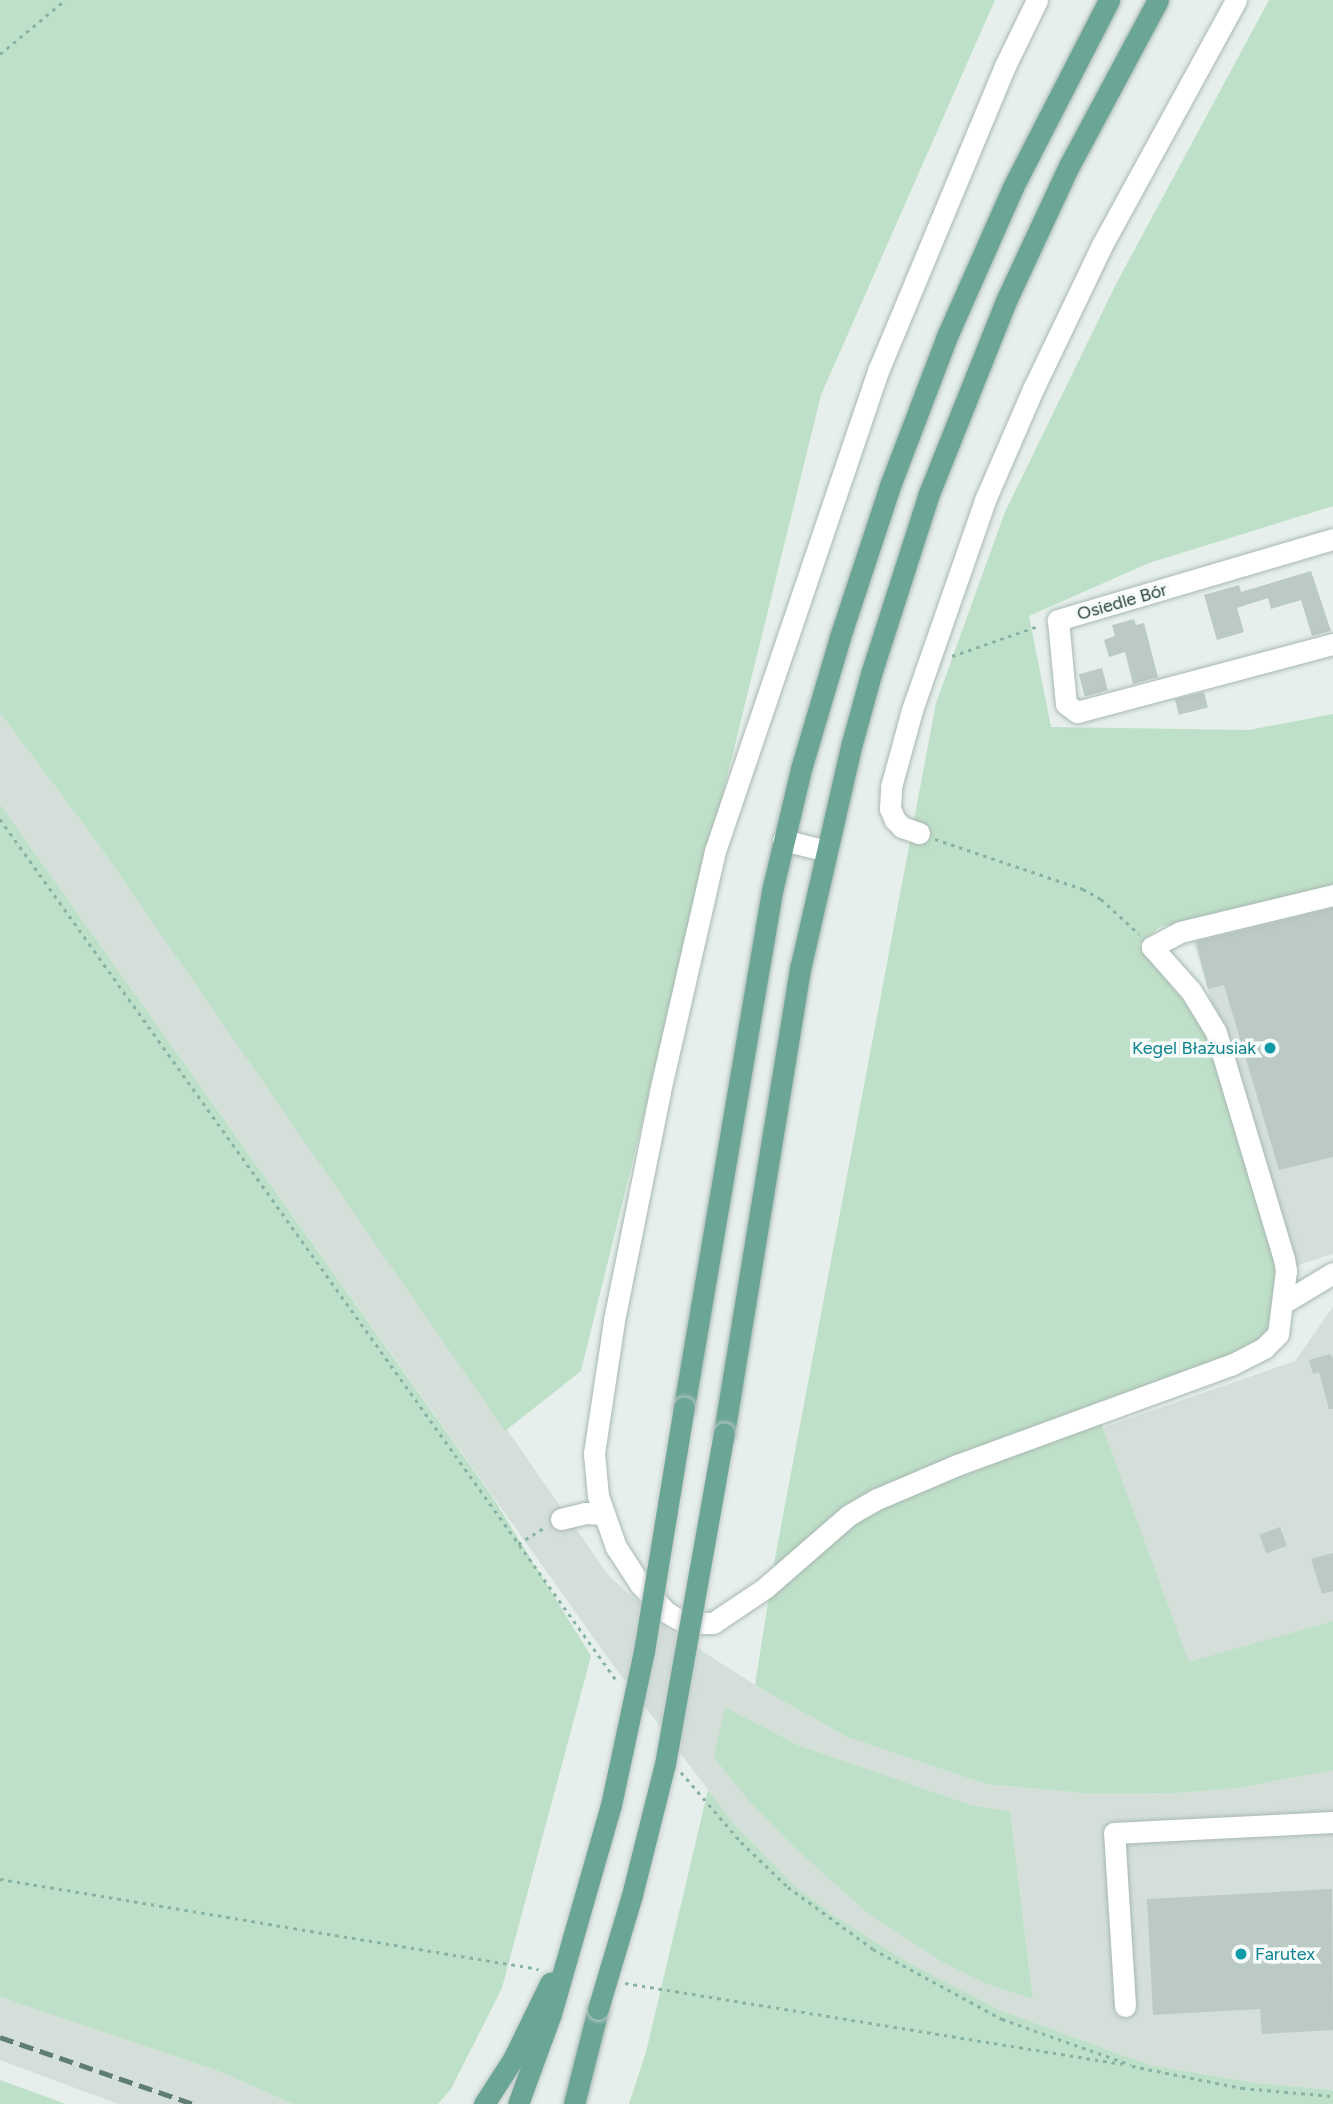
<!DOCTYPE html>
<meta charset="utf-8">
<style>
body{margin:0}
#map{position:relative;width:1333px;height:2104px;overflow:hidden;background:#e6efeb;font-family:Figtree,sans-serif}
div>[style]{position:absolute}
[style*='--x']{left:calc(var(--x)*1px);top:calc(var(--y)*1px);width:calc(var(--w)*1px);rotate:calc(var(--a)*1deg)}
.built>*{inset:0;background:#d4dfda}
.green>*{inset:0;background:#bfe0c8}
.building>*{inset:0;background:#bbcac4;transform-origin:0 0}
.path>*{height:2.5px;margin-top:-1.25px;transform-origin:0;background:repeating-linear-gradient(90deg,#86b3a5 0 3.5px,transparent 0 8.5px)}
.roads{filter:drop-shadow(0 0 2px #a8b8b2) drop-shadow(0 0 2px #a8b8b2)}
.minor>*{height:21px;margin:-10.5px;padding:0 10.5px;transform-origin:10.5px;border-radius:10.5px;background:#fff}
.major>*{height:21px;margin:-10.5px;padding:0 10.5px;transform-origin:10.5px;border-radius:10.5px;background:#6aa596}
.rail>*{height:5px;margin-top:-2.5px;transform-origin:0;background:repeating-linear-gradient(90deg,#5f7d75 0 14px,transparent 0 21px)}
.bridges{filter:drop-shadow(0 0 2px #c2cac8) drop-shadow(0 0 2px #c2cac8)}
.major-bridge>*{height:21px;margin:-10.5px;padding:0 10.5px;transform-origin:10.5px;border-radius:10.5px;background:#6aa596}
.dots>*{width:19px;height:19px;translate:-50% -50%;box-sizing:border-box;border:4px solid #f7fbf9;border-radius:50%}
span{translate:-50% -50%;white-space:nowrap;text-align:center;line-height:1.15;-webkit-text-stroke:7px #f7fbf9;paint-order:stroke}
.street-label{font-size:18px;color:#24423a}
.culture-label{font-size:18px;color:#0d838f}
.right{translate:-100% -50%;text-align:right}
.left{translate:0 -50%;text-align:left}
</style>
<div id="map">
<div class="built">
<div style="clip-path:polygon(evenodd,0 713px,99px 845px,609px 1576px,668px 1629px,755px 1685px,845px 1736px,985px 1784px,1093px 1794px,1178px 1793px,1239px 1788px,1333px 1770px,1333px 2090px,1256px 2083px,1150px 2065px,1002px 2011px,909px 1963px,836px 1917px,795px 1886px,735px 1825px,613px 1665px,0 804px,0 713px,725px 1707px,798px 1745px,974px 1806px,1010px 1811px,1033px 1998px,989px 1985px,942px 1962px,866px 1912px,797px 1850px,725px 1707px)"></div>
<div style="clip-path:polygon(1333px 899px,1333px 1254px,1292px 1267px,1191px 934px)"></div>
<div style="clip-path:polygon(1333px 1307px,1333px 1621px,1189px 1663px,1102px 1428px,1295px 1361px)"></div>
<div style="clip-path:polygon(0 1997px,221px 2072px,293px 2104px,118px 2104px,0 2060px)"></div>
</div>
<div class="green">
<div style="clip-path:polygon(0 0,995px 0,821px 395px,581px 1371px,505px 1431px,99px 845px,0 713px)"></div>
<div style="clip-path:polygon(1269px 0,1333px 0,1333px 506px,1149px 563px,1029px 616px,1051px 727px,1249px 730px,1333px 714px,1333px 892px,1159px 927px,1139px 945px,1210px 1034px,1279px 1278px,1268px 1334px,1231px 1355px,1095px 1407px,1189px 1662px,1333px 1621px,1333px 1770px,1239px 1788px,1178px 1793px,1093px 1794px,985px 1784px,845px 1736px,755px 1685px,775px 1558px,936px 703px,1005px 512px,1116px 284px)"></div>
<div style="clip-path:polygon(0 804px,492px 1496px,591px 1656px,502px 1988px,451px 2089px,438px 2104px,293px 2104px,221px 2072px,0 1997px)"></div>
<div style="clip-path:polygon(725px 1707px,798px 1745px,974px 1806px,1010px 1811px,1033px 1999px,989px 1985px,942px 1962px,866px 1912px,797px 1850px,749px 1801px,714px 1757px)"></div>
<div style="clip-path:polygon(708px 1790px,735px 1825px,795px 1886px,836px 1917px,909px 1963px,1002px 2011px,1150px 2065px,1256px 2083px,1333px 2090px,1333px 2104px,629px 2104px,646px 2052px)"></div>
<div style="clip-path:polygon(0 2080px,66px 2104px,0 2104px)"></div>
</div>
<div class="building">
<div style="clip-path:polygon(1311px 571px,1331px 631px,1312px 636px,1301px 600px,1271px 609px,1268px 598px,1237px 608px,1244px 632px,1217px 640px,1204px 595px,1239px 585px,1241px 592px)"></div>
<div style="clip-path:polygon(1134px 619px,1136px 625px,1144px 623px,1158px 677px,1133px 684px,1125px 652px,1109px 657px,1104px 640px,1115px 636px,1112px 625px)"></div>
<div style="left:1102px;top:668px;width:23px;height:24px;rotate:75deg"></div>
<div style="left:1204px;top:692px;width:16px;height:30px;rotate:76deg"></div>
<div style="clip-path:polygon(1333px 908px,1333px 1157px,1279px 1170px,1224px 985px,1208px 989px,1196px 942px)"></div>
<div style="clip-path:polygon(1330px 1354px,1333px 1358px,1333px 1409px,1329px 1409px,1319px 1372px,1313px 1374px,1309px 1360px)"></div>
<div style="left:1280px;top:1527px;width:20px;height:22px;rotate:70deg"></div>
<div style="clip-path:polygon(1333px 1553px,1333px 1591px,1322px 1594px,1311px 1559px)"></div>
<div style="clip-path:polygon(1332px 1889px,1333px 2030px,1262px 2034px,1260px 2009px,1153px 2015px,1147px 1899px)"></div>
</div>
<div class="path">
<div style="--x:0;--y:54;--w:85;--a:-39.7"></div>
<div style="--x:952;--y:656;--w:91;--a:-19.2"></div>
<div style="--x:0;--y:819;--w:1060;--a:54.41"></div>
<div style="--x:935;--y:839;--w:156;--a:18.7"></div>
<div style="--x:1083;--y:889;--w:21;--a:29"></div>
<div style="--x:1101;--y:899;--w:52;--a:42.6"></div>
<div style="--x:518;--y:1544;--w:32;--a:-32"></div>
<div style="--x:681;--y:1772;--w:92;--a:49.4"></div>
<div style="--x:741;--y:1842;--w:65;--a:43.8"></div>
<div style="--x:788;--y:1887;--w:105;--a:36.1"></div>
<div style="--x:873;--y:1949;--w:147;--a:28.5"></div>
<div style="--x:1002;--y:2019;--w:137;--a:19.6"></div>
<div style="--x:0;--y:1879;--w:546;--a:9.48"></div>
<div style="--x:625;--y:1983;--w:504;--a:9.26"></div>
<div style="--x:1132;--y:2066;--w:112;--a:11.3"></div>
<div style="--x:1242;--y:2088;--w:91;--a:5"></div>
</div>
<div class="roads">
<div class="minor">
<div style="--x:1037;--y:0;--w:73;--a:115.9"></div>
<div style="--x:1005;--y:66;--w:327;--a:112.6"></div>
<div style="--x:879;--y:368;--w:510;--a:108.75"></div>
<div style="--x:715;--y:851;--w:247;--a:102.9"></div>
<div style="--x:660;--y:1092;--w:234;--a:101.4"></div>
<div style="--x:614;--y:1321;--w:134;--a:98.6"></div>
<div style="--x:594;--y:1453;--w:43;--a:84.7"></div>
<div style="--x:598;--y:1496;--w:54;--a:70.6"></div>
<div style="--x:616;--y:1547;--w:44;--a:57"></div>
<div style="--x:640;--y:1584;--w:38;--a:47"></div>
<div style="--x:666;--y:1612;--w:22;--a:30"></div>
<div style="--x:685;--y:1623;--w:28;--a:0"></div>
<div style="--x:713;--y:1623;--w:63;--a:-33.9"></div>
<div style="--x:765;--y:1588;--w:111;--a:-41"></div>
<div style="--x:849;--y:1515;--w:32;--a:-30"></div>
<div style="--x:877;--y:1499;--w:87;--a:-23"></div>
<div style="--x:957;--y:1465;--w:292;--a:-20.1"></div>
<div style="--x:1231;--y:1365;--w:37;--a:-27"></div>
<div style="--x:1264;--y:1348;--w:20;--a:-45"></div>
<div style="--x:1278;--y:1334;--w:64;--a:-82.8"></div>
<div style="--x:1286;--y:1271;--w:12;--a:-99"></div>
<div style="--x:1284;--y:1259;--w:237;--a:-106.7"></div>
<div style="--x:1216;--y:1032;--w:48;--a:-121.4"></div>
<div style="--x:1191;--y:991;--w:59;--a:-131.6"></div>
<div style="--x:1152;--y:947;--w:32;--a:-28"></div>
<div style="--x:1180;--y:932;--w:157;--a:-13.6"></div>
<div style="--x:1333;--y:539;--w:287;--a:163.6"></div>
<div style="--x:1058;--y:620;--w:84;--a:84.6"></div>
<div style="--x:1066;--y:704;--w:14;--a:36"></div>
<div style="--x:1077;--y:712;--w:265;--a:-14.9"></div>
<div style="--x:919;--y:833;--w:18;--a:-161"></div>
<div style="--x:902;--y:827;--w:10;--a:-135"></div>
<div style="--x:895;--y:820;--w:12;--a:-114"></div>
<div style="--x:890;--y:809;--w:22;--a:-87"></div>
<div style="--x:891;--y:787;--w:80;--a:-74.7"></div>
<div style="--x:912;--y:710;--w:222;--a:-70.8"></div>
<div style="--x:985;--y:500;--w:123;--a:-66.6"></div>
<div style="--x:1034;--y:387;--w:157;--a:-64.4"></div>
<div style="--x:1102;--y:245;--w:279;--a:-61.3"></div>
<div style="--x:783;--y:840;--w:45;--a:14"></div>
<div style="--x:1283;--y:1303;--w:58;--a:-31"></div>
<div style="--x:561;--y:1519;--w:25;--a:-14"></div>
<div style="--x:585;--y:1513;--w:18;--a:3"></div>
<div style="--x:1125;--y:2006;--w:173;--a:-93.6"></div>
<div style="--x:1114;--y:1833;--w:219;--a:-2.9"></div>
</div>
<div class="major">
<div style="--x:684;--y:1407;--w:523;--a:-80.32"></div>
<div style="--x:772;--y:891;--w:125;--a:-76.6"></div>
<div style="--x:801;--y:769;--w:138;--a:-73.5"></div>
<div style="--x:840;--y:637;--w:162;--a:-71.7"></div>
<div style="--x:891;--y:483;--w:160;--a:-69.1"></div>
<div style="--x:948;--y:334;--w:161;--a:-66.1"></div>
<div style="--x:1013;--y:187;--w:210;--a:-62.8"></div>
<div style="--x:724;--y:1433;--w:474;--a:-80.7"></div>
<div style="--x:801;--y:965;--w:228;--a:-77.1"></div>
<div style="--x:852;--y:743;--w:72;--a:-74.6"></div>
<div style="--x:871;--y:674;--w:187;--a:-72.2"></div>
<div style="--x:928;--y:496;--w:208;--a:-68.2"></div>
<div style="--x:1005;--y:303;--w:151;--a:-65"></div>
<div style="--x:1069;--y:166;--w:188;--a:-61.8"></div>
<div style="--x:574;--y:2104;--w:98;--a:-75.8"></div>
</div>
</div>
<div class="rail">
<div style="--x:0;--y:2037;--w:205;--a:19.1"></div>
</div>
<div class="bridges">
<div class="major-bridge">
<div style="--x:598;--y:2009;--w:119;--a:-73.4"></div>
<div style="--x:632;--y:1895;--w:135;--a:-75.9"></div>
<div style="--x:665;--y:1764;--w:336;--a:-79.9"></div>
<div style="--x:484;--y:2104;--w:54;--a:-57.2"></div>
<div style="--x:513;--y:2059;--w:85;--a:-64"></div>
<div style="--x:518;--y:2104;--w:96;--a:-69.9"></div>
<div style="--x:551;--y:2014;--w:217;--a:-74"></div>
<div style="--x:611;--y:1805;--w:157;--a:-77.9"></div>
<div style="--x:644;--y:1651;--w:247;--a:-80.7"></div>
</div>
</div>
<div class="dots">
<div style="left:1270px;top:1048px;background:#0f9aa8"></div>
<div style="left:1241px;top:1954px;background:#0f9aa8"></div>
</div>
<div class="street-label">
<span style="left:1122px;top:602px;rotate:-16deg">Osiedle Bór</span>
</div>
<div class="culture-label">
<span class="right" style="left:1256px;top:1048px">Kegel Błażusiak</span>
<span class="left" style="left:1255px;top:1954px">Farutex</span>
</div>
</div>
